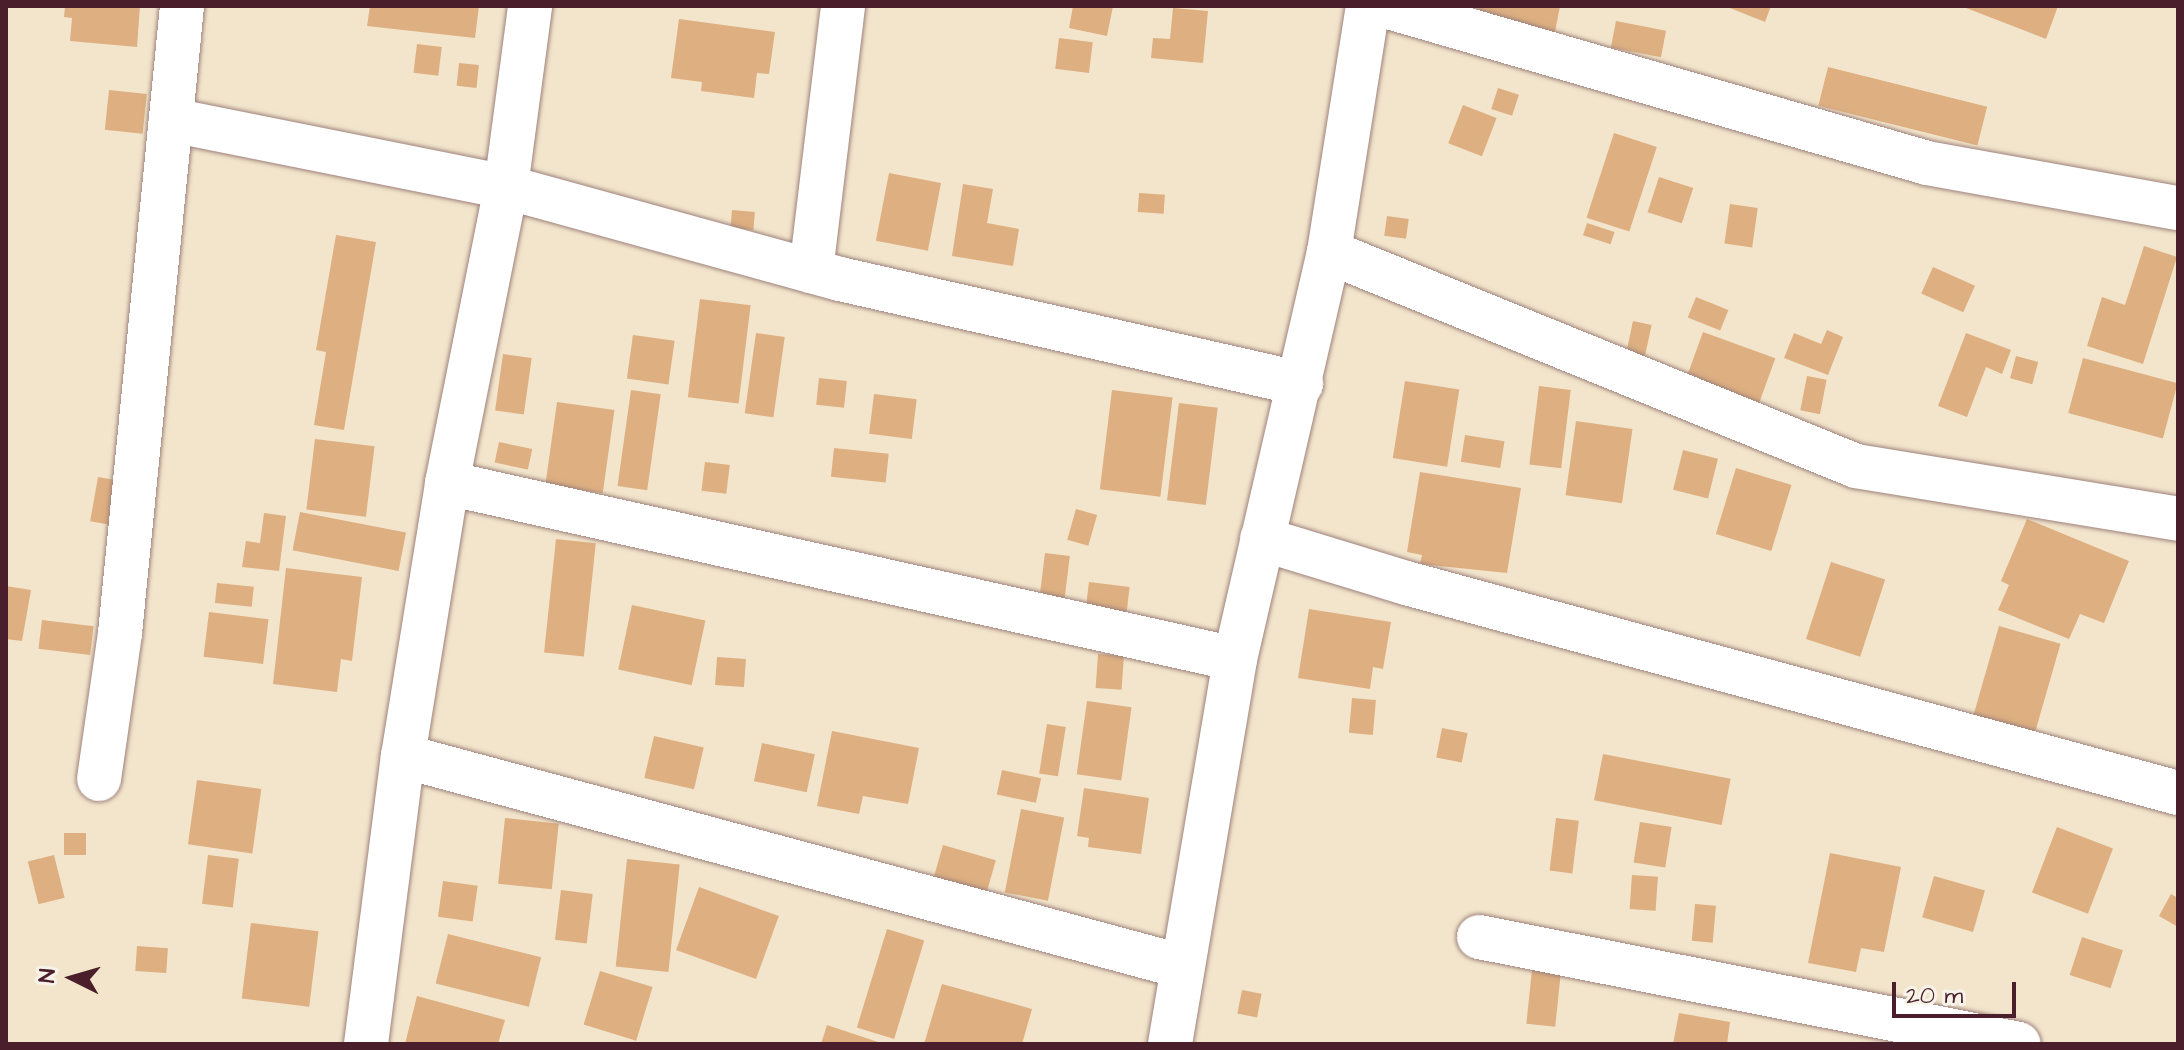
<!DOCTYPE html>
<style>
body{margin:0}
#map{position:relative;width:2184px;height:1050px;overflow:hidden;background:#f3e5cc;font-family:"Architects Daughter",sans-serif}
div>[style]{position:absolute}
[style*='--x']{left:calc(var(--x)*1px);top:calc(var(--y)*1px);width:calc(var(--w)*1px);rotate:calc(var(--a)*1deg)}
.building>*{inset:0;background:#ddaf81;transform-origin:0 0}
.roads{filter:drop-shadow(0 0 2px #9e827c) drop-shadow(0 0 2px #9e827c)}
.minor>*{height:44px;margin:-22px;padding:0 22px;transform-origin:22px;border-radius:22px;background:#fff}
span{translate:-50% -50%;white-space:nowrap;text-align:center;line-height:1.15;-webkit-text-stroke:6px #f7f3e8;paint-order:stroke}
.frame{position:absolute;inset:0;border:8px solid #4a1f2b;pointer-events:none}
.north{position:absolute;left:32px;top:938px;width:80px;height:80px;-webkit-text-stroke:6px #f7f3e8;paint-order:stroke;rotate:275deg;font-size:22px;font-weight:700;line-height:32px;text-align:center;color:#4a1f2b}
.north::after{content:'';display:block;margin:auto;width:28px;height:36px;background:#4a1f2b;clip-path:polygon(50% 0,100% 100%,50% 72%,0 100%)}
.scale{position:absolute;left:1892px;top:982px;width:124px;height:36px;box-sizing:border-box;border:4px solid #4a1f2b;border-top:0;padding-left:10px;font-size:24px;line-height:28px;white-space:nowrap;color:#4a1f2b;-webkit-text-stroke:6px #f7f3e8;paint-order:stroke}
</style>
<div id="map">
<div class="building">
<div style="clip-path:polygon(65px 6px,140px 6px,137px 47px,70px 41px,72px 18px,64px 17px)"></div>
<div style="clip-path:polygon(370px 6px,479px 6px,475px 38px,367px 26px)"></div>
<div style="clip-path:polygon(1073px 6px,1113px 6px,1107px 36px,1069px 28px)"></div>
<div style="clip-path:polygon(1479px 6px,1560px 6px,1554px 37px,1478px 14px)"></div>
<div style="clip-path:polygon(1725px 6px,1771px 6px,1765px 22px)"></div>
<div style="clip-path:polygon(1961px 6px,2058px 6px,2046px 39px)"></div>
<div style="clip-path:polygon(1173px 8px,1208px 11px,1203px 63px,1151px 58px,1153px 38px,1170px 39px)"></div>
<div style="clip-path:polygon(679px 19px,775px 32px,769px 74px,757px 73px,754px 98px,701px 91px,702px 82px,671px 78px)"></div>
<div style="left:1616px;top:21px;width:51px;height:27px;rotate:11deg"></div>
<div style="left:1059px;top:38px;width:34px;height:31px;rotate:7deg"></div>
<div style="left:417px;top:44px;width:25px;height:29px;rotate:7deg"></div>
<div style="left:459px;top:63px;width:20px;height:23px;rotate:6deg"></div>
<div style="left:1828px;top:67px;width:164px;height:40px;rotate:14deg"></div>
<div style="left:1498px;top:88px;width:22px;height:22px;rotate:18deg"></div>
<div style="left:109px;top:90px;width:38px;height:40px;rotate:6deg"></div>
<div style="left:1463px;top:105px;width:36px;height:41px;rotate:21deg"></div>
<div style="left:1614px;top:133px;width:45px;height:89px;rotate:18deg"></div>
<div style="left:889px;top:173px;width:53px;height:69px;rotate:11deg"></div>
<div style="left:1659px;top:177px;width:36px;height:37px;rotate:18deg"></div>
<div style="clip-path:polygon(963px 184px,993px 189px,987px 223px,1019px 229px,1013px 266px,952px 256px)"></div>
<div style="left:1139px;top:193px;width:26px;height:19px;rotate:4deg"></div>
<div style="left:1730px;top:204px;width:28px;height:40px;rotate:8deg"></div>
<div style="left:732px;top:210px;width:23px;height:18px;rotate:5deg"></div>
<div style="left:1387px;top:216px;width:22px;height:20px;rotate:8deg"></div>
<div style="left:1587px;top:223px;width:29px;height:13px;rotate:18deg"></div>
<div style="clip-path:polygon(336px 235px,376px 242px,344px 430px,314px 425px,326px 352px,316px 350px)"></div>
<div style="clip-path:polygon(2144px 246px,2177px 257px,2143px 364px,2087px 346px,2102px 297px,2125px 305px)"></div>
<div style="left:1933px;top:267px;width:46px;height:29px;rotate:24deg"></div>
<div style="left:1696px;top:297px;width:35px;height:22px;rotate:22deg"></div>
<div style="left:700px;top:299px;width:51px;height:99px;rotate:7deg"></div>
<div style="left:1633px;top:321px;width:19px;height:32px;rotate:12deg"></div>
<div style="clip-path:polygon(1827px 330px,1843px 337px,1828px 375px,1784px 358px,1794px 333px,1821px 344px)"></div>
<div style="left:1703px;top:332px;width:77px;height:47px;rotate:20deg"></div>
<div style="left:756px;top:333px;width:29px;height:81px;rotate:8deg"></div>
<div style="clip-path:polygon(1966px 333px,2011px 350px,2002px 374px,1986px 367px,1967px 417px,1938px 406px)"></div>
<div style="left:633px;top:335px;width:42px;height:44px;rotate:8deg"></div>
<div style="left:503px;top:354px;width:29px;height:57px;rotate:8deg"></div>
<div style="left:2016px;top:356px;width:23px;height:23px;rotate:15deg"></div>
<div style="left:2083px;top:358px;width:98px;height:57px;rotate:15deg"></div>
<div style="left:1807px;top:376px;width:20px;height:35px;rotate:11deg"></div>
<div style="left:819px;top:378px;width:28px;height:27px;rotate:6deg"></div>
<div style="left:1405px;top:381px;width:55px;height:78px;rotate:9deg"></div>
<div style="left:1539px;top:386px;width:32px;height:79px;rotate:7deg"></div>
<div style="left:631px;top:390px;width:30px;height:97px;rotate:8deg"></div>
<div style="left:1112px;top:390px;width:61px;height:100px;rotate:7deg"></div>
<div style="left:874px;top:394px;width:43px;height:40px;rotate:7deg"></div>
<div style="left:557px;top:402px;width:58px;height:84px;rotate:8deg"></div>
<div style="left:1179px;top:403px;width:39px;height:98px;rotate:7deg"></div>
<div style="left:1576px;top:421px;width:57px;height:75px;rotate:8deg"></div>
<div style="left:1465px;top:435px;width:40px;height:27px;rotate:9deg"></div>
<div style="left:315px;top:439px;width:60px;height:71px;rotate:7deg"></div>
<div style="left:499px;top:442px;width:34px;height:21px;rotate:12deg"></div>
<div style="left:834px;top:448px;width:55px;height:29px;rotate:6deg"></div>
<div style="left:1683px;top:450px;width:36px;height:41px;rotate:14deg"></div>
<div style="left:705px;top:462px;width:25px;height:29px;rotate:7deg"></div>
<div style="left:1736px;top:468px;width:58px;height:69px;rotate:17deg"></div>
<div style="clip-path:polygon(1420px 472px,1521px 488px,1507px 573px,1420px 564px,1422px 555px,1407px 552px)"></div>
<div style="left:98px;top:477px;width:23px;height:45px;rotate:10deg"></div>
<div style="left:1076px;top:509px;width:22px;height:32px;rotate:16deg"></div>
<div style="left:300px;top:512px;width:108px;height:39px;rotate:11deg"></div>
<div style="clip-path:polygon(264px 513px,286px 516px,279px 571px,242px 567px,246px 541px,260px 543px)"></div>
<div style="clip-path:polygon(2027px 519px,2129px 561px,2104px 623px,2080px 614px,2069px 639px,1998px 610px,2009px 585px,2001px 581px)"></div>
<div style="left:556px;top:539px;width:40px;height:114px;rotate:6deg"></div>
<div style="left:1045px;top:553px;width:25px;height:52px;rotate:7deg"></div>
<div style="left:1831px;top:562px;width:57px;height:81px;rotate:18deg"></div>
<div style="clip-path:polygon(286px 568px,362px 577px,352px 661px,341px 659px,337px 692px,273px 684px)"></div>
<div style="left:1089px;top:582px;width:41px;height:27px;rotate:7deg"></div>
<div style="left:217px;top:583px;width:37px;height:20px;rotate:6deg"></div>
<div style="clip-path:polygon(6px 586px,31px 590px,22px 641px,6px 639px)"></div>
<div style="left:632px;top:605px;width:75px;height:66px;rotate:12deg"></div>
<div style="clip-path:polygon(1309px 609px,1391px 622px,1383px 669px,1373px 667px,1370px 689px,1298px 678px)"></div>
<div style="left:209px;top:612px;width:60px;height:45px;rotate:7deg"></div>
<div style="left:42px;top:620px;width:52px;height:29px;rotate:7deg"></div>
<div style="left:1999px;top:626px;width:64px;height:100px;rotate:16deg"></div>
<div style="left:1098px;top:654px;width:26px;height:34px;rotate:4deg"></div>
<div style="left:717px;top:657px;width:29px;height:28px;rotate:4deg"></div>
<div style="left:1352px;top:698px;width:24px;height:35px;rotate:5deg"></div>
<div style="left:1087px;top:701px;width:45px;height:74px;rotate:8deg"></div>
<div style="left:1047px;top:724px;width:19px;height:50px;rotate:9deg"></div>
<div style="left:1442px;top:728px;width:26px;height:30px;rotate:11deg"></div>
<div style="clip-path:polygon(832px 731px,919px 748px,908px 804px,863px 796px,859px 814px,817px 806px)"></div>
<div style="left:654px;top:736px;width:51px;height:43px;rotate:13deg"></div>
<div style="left:762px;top:743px;width:54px;height:39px;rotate:12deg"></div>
<div style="left:1603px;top:754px;width:130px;height:47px;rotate:11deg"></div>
<div style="left:1002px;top:770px;width:40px;height:25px;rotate:12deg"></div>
<div style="left:197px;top:780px;width:65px;height:65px;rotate:8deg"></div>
<div style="clip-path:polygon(1084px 788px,1149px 798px,1141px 854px,1088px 847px,1089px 838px,1077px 836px)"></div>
<div style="left:1021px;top:809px;width:44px;height:85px;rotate:11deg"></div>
<div style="left:505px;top:818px;width:54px;height:66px;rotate:6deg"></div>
<div style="left:1556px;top:818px;width:23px;height:53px;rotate:7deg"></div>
<div style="left:1640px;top:822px;width:32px;height:41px;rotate:9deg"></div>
<div style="left:2057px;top:827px;width:60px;height:70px;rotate:21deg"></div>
<div style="left:64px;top:833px;width:22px;height:22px"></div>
<div style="left:943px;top:845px;width:55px;height:33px;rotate:16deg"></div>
<div style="clip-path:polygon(1830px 853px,1901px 867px,1884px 952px,1861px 948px,1856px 972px,1808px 963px)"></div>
<div style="left:54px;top:855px;width:44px;height:27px;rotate:76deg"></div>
<div style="left:208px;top:855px;width:31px;height:49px;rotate:7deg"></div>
<div style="left:627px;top:859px;width:53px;height:108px;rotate:6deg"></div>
<div style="left:1632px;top:875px;width:26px;height:34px;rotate:4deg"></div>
<div style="left:1934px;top:876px;width:53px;height:43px;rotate:16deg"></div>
<div style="left:443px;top:881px;width:35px;height:36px;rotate:8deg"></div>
<div style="left:699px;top:887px;width:85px;height:67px;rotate:20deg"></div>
<div style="left:561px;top:890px;width:32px;height:50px;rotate:7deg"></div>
<div style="clip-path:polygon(2171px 894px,2178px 898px,2178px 927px,2159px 916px)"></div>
<div style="left:1695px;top:904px;width:21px;height:37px;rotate:5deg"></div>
<div style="left:251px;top:923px;width:68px;height:76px;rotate:7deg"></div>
<div style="left:887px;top:929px;width:39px;height:103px;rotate:17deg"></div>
<div style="left:448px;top:934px;width:96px;height:51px;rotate:14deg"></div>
<div style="left:2082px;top:937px;width:43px;height:40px;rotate:18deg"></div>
<div style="left:137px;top:946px;width:31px;height:25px;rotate:4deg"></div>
<div style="left:1532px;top:970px;width:29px;height:54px;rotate:6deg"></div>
<div style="left:600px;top:971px;width:55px;height:56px;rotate:17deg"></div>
<div style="clip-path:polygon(942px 984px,1032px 1009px,1022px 1044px,924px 1044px)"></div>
<div style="left:1242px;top:990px;width:20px;height:24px;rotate:11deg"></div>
<div style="clip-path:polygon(417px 996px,505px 1020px,498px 1044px,405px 1044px)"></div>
<div style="clip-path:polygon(1679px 1013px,1730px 1022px,1727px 1044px,1673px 1044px)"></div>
<div style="clip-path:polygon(827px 1025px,881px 1043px,881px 1044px,821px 1044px)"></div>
</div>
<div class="roads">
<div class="minor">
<div style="--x:1385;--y:6;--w:564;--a:16.15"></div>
<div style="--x:1927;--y:163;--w:255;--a:10.2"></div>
<div style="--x:171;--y:120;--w:342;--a:11.3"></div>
<div style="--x:506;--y:187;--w:346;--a:15.4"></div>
<div style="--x:840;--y:279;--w:473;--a:12.8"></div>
<div style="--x:1329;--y:252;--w:569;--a:22.1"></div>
<div style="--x:1856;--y:466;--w:326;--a:9.3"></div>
<div style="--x:811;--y:271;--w:267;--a:-83.1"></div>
<div style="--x:447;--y:483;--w:807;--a:12.59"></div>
<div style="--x:1262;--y:539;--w:151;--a:17"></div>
<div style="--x:1406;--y:583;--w:800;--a:15.22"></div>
<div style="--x:403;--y:756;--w:805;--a:15.12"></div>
<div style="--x:99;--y:779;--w:148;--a:-81.8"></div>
<div style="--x:120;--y:633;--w:630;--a:-84.35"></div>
<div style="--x:1479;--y:937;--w:550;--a:11.21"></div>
<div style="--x:366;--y:1044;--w:290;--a:-82.7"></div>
<div style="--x:403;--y:756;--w:277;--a:-80.8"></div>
<div style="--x:447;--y:483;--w:302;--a:-78.7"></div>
<div style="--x:506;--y:187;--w:183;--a:-82.4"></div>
<div style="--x:1170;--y:1044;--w:390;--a:-80.4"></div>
<div style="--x:1235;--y:659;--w:418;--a:-77"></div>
<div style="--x:1329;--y:252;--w:249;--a:-81"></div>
</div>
</div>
<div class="frame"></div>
<div class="north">N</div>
<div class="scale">20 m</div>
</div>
